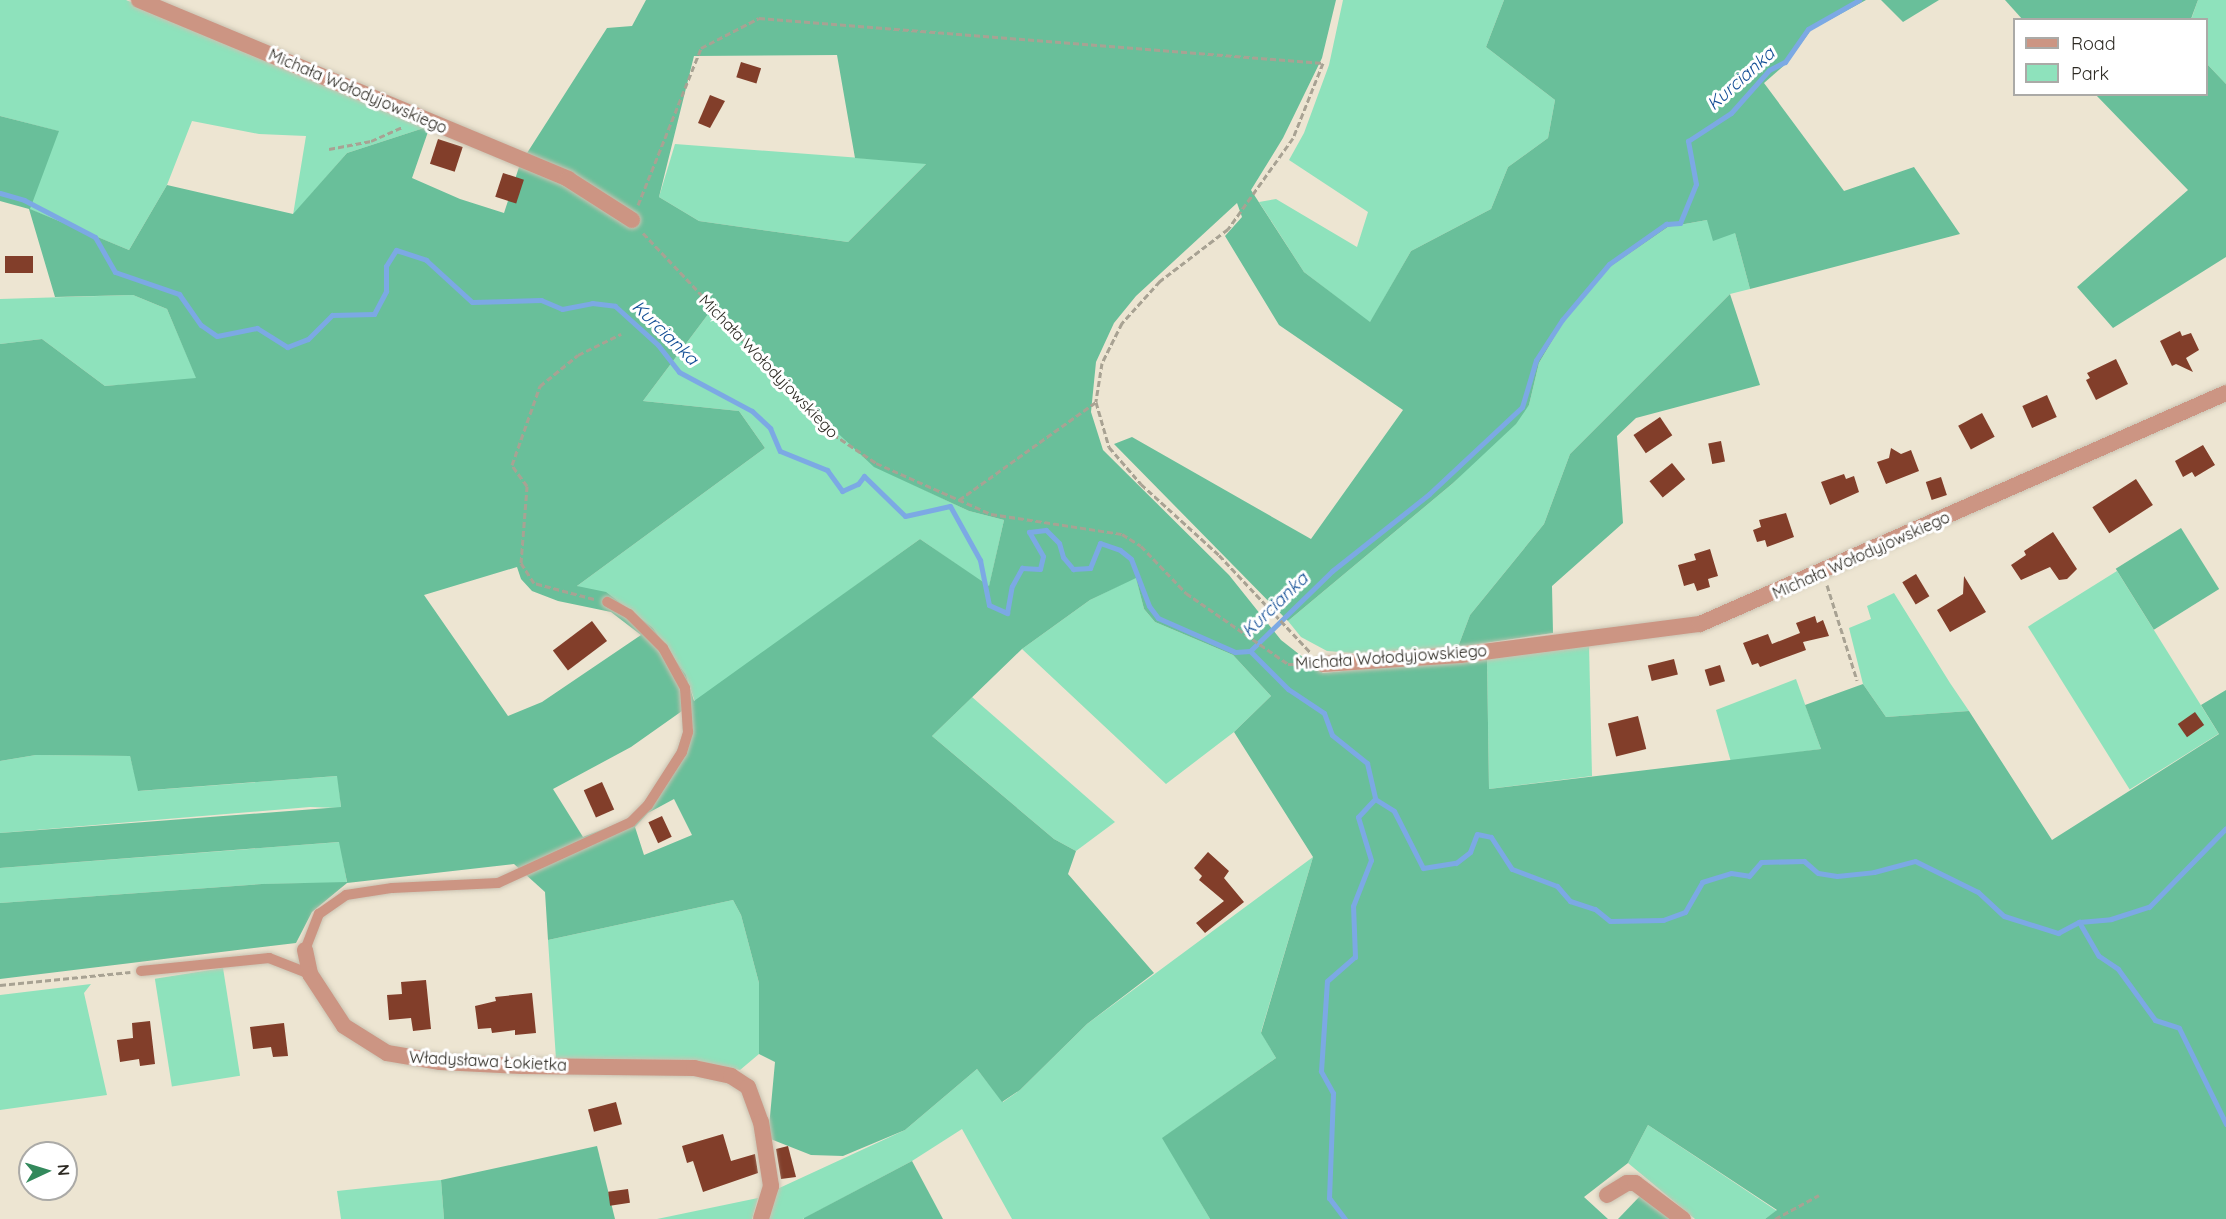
<!DOCTYPE html>
<meta charset="utf-8">
<style>
body{margin:0}
#map{position:relative;width:2226px;height:1219px;overflow:hidden;background:#ede5d2;font-family:Quicksand,sans-serif}
div>[style]{position:absolute}
[style*='--x']{left:calc(var(--x)*1px);top:calc(var(--y)*1px);width:calc(var(--w)*1px);rotate:calc(var(--a)*1deg)}
.green>*{inset:0;background:#8ee2bc;transform-origin:0 0}
.forest>*{inset:0;background:#69bf9a;transform-origin:0 0}
.stream>*{height:5px;margin:-2.5px;padding:0 2.5px;transform-origin:2.5px;border-radius:2.5px;background:#7ca9e4}
.building>*{inset:0;background:#823e2a;transform-origin:0 0}
.path>*{height:3px;margin-top:-1.5px;transform-origin:0;background:repeating-linear-gradient(90deg,#a8a293 0 6px,transparent 0 9px)}
.roads{filter:drop-shadow(0 0 2px #cac3b2) drop-shadow(0 0 2px #cac3b2)}
.service>*{height:10px;margin:-5px;padding:0 5px;transform-origin:5px;border-radius:5px;background:#cc9583}
.minor>*{height:16px;margin:-8px;padding:0 8px;transform-origin:8px;border-radius:8px;background:#cc9583}
span{translate:-50% -50%;white-space:nowrap;text-align:center;line-height:1.15;-webkit-text-stroke:6px #fff;paint-order:stroke}
.street-label{font-size:16px;color:#2d2a23}
.water-label{font-size:18px;color:#144f96;font-style:italic}
.legend{position:absolute;left:2013px;top:18px;width:195px;height:78px;box-sizing:border-box;background:#fff;border:2px solid #abaaa7;margin:0;padding:8px 10px;list-style:none;font-size:18px;color:#2d2a23}
.legend li{display:flex;align-items:center;gap:12px;height:30px}
.legend b{width:30px;border:2px solid #abaaa7}
.north{position:absolute;left:18px;top:1141px;width:60px;height:60px;box-sizing:border-box;background:#fff;border:2px solid #abaaa7;border-radius:50%;rotate:86deg;font-size:16px;font-weight:700;line-height:24px;text-align:center;color:#2d2a23}
.north::after{content:'';display:block;margin:auto;width:21px;height:27px;background:#33895c;clip-path:polygon(50% 0,100% 100%,50% 72%,0 100%)}
</style>
<div id="map">
<div class="green">
<div style="clip-path:polygon(0 0,126px 0,430px 126px,347px 153px,293px 215px,306px 136px,259px 134px,192px 121px,167px 185px,129px 250px,29px 209px,58px 131px,0 116px)"></div>
<div style="clip-path:polygon(1343px 0,1504px 0,1486px 47px,1555px 100px,1548px 138px,1508px 167px,1491px 209px,1411px 251px,1370px 323px,1304px 272px,1259px 202px,1276px 199px,1357px 247px,1368px 212px,1289px 160px,1304px 133px,1329px 65px)"></div>
<div style="clip-path:polygon(2198px 0,2226px 0,2226px 84px,2207px 64px,2206px 20px,2191px 20px)"></div>
<div style="clip-path:polygon(675px 144px,927px 163px,848px 242px,699px 221px,659px 197px)"></div>
<div style="clip-path:polygon(1707px 220px,1735px 233px,1750px 289px,1730px 294px,1570px 454px,1544px 524px,1470px 615px,1458px 647px,1364px 654px,1327px 651px,1301px 637px,1288px 621px,1452px 484px,1529px 405px,1539px 363px,1564px 321px,1610px 267px,1668px 227px)"></div>
<div style="clip-path:polygon(133px 295px,167px 309px,197px 379px,105px 386px,42px 339px,0 344px,0 299px)"></div>
<div style="clip-path:polygon(709px 313px,874px 466px,969px 511px,1004px 520px,989px 587px,920px 539px,695px 702px,686px 675px,653px 628px,577px 586px,765px 448px,739px 411px,643px 401px)"></div>
<div style="left:2117px;top:571px;width:192px;height:105px;rotate:58deg"></div>
<div style="clip-path:polygon(1136px 577px,1144px 609px,1155px 622px,1233px 655px,1271px 696px,1234px 732px,1166px 784px,1022px 649px,1090px 600px)"></div>
<div style="clip-path:polygon(1894px 593px,1950px 683px,1969px 711px,1886px 717px,1863px 684px,1849px 628px,1871px 619px,1867px 606px)"></div>
<div style="clip-path:polygon(1589px 644px,1592px 776px,1489px 789px,1487px 657px)"></div>
<div style="clip-path:polygon(1796px 679px,1821px 749px,1731px 762px,1716px 710px)"></div>
<div style="clip-path:polygon(972px 697px,1115px 822px,1076px 851px,1054px 839px,932px 736px)"></div>
<div style="clip-path:polygon(36px 755px,130px 756px,139px 791px,338px 776px,341px 808px,310px 807px,0 833px,0 761px)"></div>
<div style="clip-path:polygon(340px 842px,347px 883px,262px 884px,0 903px,0 868px)"></div>
<div style="clip-path:polygon(1313px 857px,1261px 1032px,1276px 1058px,1163px 1138px,1210px 1219px,1012px 1219px,962px 1129px,912px 1161px,803px 1219px,767px 1219px,775px 1190px,905px 1130px,977px 1069px,1003px 1102px,1020px 1090px,1087px 1024px)"></div>
<div style="clip-path:polygon(733px 900px,741px 915px,759px 983px,759px 1054px,740px 1070px,692px 1060px,556px 1059px,548px 940px)"></div>
<div style="left:223px;top:968px;width:109px;height:69px;rotate:81deg"></div>
<div style="clip-path:polygon(91px 984px,84px 993px,107px 1095px,0 1110px,0 995px)"></div>
<div style="clip-path:polygon(1648px 1125px,1777px 1211px,1765px 1219px,1695px 1219px,1628px 1163px)"></div>
<div style="clip-path:polygon(441px 1180px,444px 1219px,341px 1219px,337px 1191px)"></div>
<div style="clip-path:polygon(758px 1198px,752px 1219px,657px 1219px)"></div>
</div>
<div class="forest">
<div style="clip-path:polygon(evenodd,646px 0,1336px 0,1322px 58px,1283px 138px,1251px 190px,1304px 272px,1370px 322px,1411px 251px,1491px 209px,1508px 167px,1548px 138px,1555px 100px,1486px 47px,1504px 0,1866px 0,1811px 30px,1787px 63px,1764px 83px,1844px 191px,1914px 167px,1960px 234px,1750px 289px,1735px 233px,1713px 241px,1707px 220px,1668px 227px,1610px 267px,1564px 321px,1539px 363px,1529px 405px,1516px 424px,1452px 484px,1288px 621px,1114px 444px,1132px 437px,1311px 539px,1403px 410px,1279px 325px,1225px 236px,1242px 217px,1237px 203px,1136px 296px,1114px 323px,1096px 362px,1091px 412px,1103px 450px,1229px 575px,1281px 640px,1323px 673px,1487px 657px,1489px 789px,1821px 749px,1805px 705px,1863px 684px,1886px 717px,1969px 711px,2052px 840px,2219px 734px,2201px 705px,2226px 690px,2226px 1219px,1765px 1219px,1777px 1210px,1648px 1125px,1628px 1163px,1584px 1197px,1608px 1219px,1210px 1219px,1162px 1138px,1276px 1058px,1261px 1033px,1313px 857px,1234px 732px,1271px 696px,1233px 655px,1155px 622px,1144px 609px,1136px 578px,1090px 600px,1022px 649px,932px 736px,1054px 839px,1076px 851px,1068px 874px,1154px 973px,1087px 1024px,1020px 1090px,1002px 1102px,977px 1069px,905px 1130px,843px 1156px,811px 1155px,768px 1138px,775px 1062px,759px 1054px,759px 983px,741px 915px,733px 900px,548px 940px,545px 892px,514px 864px,347px 883px,312px 912px,296px 943px,0 979px,0 903px,262px 884px,347px 882px,339px 842px,0 868px,0 833px,341px 807px,337px 776px,138px 791px,130px 756px,36px 755px,0 761px,0 344px,42px 339px,105px 386px,196px 378px,167px 309px,133px 295px,55px 297px,29px 209px,0 201px,0 116px,59px 131px,30px 209px,129px 250px,167px 185px,293px 214px,347px 153px,430px 126px,412px 178px,460px 199px,504px 213px,520px 164px,607px 28px,632px 26px,646px 0,837px 55px,855px 158px,926px 164px,848px 242px,699px 221px,659px 197px,694px 56px,837px 55px,646px 0,709px 313px,874px 467px,969px 511px,1004px 520px,989px 586px,920px 539px,694px 701px,686px 675px,653px 628px,606px 592px,577px 586px,765px 448px,739px 411px,643px 401px,709px 313px,646px 0,517px 567px,521px 579px,532px 591px,558px 601px,611px 612px,641px 635px,542px 702px,508px 716px,424px 595px,517px 567px,646px 0,682px 711px,683px 733px,676px 753px,647px 801px,629px 819px,583px 837px,553px 789px,631px 747px,682px 711px,646px 0,674px 799px,692px 835px,644px 855px,635px 827px,648px 813px,674px 799px)"></div>
<div style="clip-path:polygon(1881px 0,1939px 0,1903px 22px)"></div>
<div style="clip-path:polygon(2005px 0,2198px 0,2191px 19px,2023px 20px)"></div>
<div style="clip-path:polygon(2207px 64px,2226px 84px,2226px 257px,2113px 328px,2077px 287px,2188px 190px,2096px 95px,2206px 94px)"></div>
<div style="clip-path:polygon(1730px 294px,1760px 385px,1636px 418px,1617px 436px,1623px 523px,1552px 586px,1553px 633px,1458px 647px,1470px 615px,1544px 524px,1570px 454px)"></div>
<div style="left:2181px;top:528px;width:72px;height:77px;rotate:58deg"></div>
<div style="clip-path:polygon(597px 1146px,615px 1219px,444px 1219px,441px 1180px)"></div>
<div style="clip-path:polygon(912px 1161px,943px 1219px,804px 1219px,804px 1218px)"></div>
<div style="clip-path:polygon(1641px 1195px,1671px 1219px,1618px 1219px)"></div>
</div>
<div class="stream">
<div style="--x:0;--y:193;--w:25;--a:16"></div>
<div style="--x:24;--y:200;--w:80;--a:27.5"></div>
<div style="--x:95;--y:237;--w:40;--a:60.3"></div>
<div style="--x:115;--y:272;--w:68;--a:19"></div>
<div style="--x:179;--y:294;--w:38;--a:55"></div>
<div style="--x:201;--y:325;--w:19;--a:35"></div>
<div style="--x:217;--y:336;--w:41;--a:-11.3"></div>
<div style="--x:257;--y:328;--w:36;--a:32"></div>
<div style="--x:287;--y:347;--w:22;--a:-21"></div>
<div style="--x:308;--y:339;--w:34;--a:-45"></div>
<div style="--x:332;--y:315;--w:42;--a:-1.4"></div>
<div style="--x:374;--y:314;--w:26;--a:-62"></div>
<div style="--x:386;--y:291;--w:25;--a:-90"></div>
<div style="--x:386;--y:266;--w:19;--a:-58"></div>
<div style="--x:396;--y:250;--w:32;--a:18"></div>
<div style="--x:426;--y:260;--w:62;--a:42.4"></div>
<div style="--x:472;--y:302;--w:69;--a:-1.7"></div>
<div style="--x:541;--y:300;--w:23;--a:23"></div>
<div style="--x:562;--y:309;--w:31;--a:-11"></div>
<div style="--x:592;--y:303;--w:23;--a:7"></div>
<div style="--x:615;--y:306;--w:58;--a:42.2"></div>
<div style="--x:658;--y:345;--w:34;--a:52"></div>
<div style="--x:679;--y:372;--w:83;--a:28.1"></div>
<div style="--x:752;--y:411;--w:25;--a:43"></div>
<div style="--x:770;--y:428;--w:25;--a:67"></div>
<div style="--x:780;--y:451;--w:51;--a:22"></div>
<div style="--x:827;--y:470;--w:26;--a:54"></div>
<div style="--x:842;--y:491;--w:17;--a:-24"></div>
<div style="--x:858;--y:484;--w:10;--a:-53"></div>
<div style="--x:864;--y:476;--w:57;--a:44.3"></div>
<div style="--x:905;--y:516;--w:46;--a:-12.5"></div>
<div style="--x:950;--y:506;--w:62;--a:60.9"></div>
<div style="--x:980;--y:560;--w:46;--a:78.7"></div>
<div style="--x:989;--y:605;--w:20;--a:24"></div>
<div style="--x:1007;--y:613;--w:27;--a:-80"></div>
<div style="--x:1012;--y:586;--w:21;--a:-61"></div>
<div style="--x:1022;--y:568;--w:18;--a:3"></div>
<div style="--x:1040;--y:569;--w:13;--a:-77"></div>
<div style="--x:1043;--y:556;--w:28;--a:-120"></div>
<div style="--x:1029;--y:532;--w:17;--a:-7"></div>
<div style="--x:1046;--y:530;--w:18;--a:45"></div>
<div style="--x:1059;--y:543;--w:15;--a:74"></div>
<div style="--x:1063;--y:557;--w:16;--a:50"></div>
<div style="--x:1073;--y:569;--w:17;--a:-3"></div>
<div style="--x:1090;--y:568;--w:27;--a:-68"></div>
<div style="--x:1100;--y:543;--w:21;--a:19"></div>
<div style="--x:1120;--y:550;--w:14;--a:39"></div>
<div style="--x:1131;--y:559;--w:50;--a:69"></div>
<div style="--x:1149;--y:606;--w:15;--a:53"></div>
<div style="--x:1158;--y:618;--w:84;--a:23.8"></div>
<div style="--x:1235;--y:652;--w:15;--a:-4"></div>
<div style="--x:1250;--y:651;--w:115;--a:-44.3"></div>
<div style="--x:1332;--y:571;--w:124;--a:-38.4"></div>
<div style="--x:1429;--y:494;--w:127;--a:-43.1"></div>
<div style="--x:1522;--y:407;--w:49;--a:-73.4"></div>
<div style="--x:1536;--y:360;--w:48;--a:-57"></div>
<div style="--x:1562;--y:320;--w:73;--a:-50"></div>
<div style="--x:1609;--y:264;--w:70;--a:-35.1"></div>
<div style="--x:1666;--y:224;--w:14;--a:-4"></div>
<div style="--x:1680;--y:223;--w:42;--a:-67.7"></div>
<div style="--x:1696;--y:184;--w:44;--a:-100.5"></div>
<div style="--x:1688;--y:141;--w:51;--a:-33.1"></div>
<div style="--x:1731;--y:113;--w:57;--a:-48.5"></div>
<div style="--x:1769;--y:70;--w:18;--a:-27"></div>
<div style="--x:1785;--y:62;--w:40;--a:-55.1"></div>
<div style="--x:1808;--y:29;--w:59;--a:-29.6"></div>
<div style="--x:1250;--y:651;--w:54;--a:45"></div>
<div style="--x:1288;--y:689;--w:43;--a:33.7"></div>
<div style="--x:1324;--y:713;--w:23;--a:70"></div>
<div style="--x:1332;--y:735;--w:45;--a:38.7"></div>
<div style="--x:1367;--y:763;--w:37;--a:77"></div>
<div style="--x:1375;--y:799;--w:22;--a:32"></div>
<div style="--x:1394;--y:811;--w:64;--a:63"></div>
<div style="--x:1423;--y:868;--w:33;--a:-9"></div>
<div style="--x:1456;--y:863;--w:18;--a:-38"></div>
<div style="--x:1470;--y:852;--w:19;--a:-69"></div>
<div style="--x:1477;--y:834;--w:14;--a:12"></div>
<div style="--x:1491;--y:837;--w:38;--a:57"></div>
<div style="--x:1512;--y:869;--w:48;--a:20.7"></div>
<div style="--x:1557;--y:886;--w:20;--a:49"></div>
<div style="--x:1570;--y:901;--w:26;--a:18"></div>
<div style="--x:1595;--y:909;--w:19;--a:39"></div>
<div style="--x:1610;--y:921;--w:53;--a:-1.1"></div>
<div style="--x:1663;--y:920;--w:23;--a:-20"></div>
<div style="--x:1685;--y:912;--w:34;--a:-60"></div>
<div style="--x:1702;--y:882;--w:30;--a:-17"></div>
<div style="--x:1731;--y:873;--w:18;--a:9"></div>
<div style="--x:1749;--y:876;--w:18;--a:-49"></div>
<div style="--x:1761;--y:862;--w:43;--a:-1.3"></div>
<div style="--x:1804;--y:861;--w:18;--a:41"></div>
<div style="--x:1818;--y:873;--w:19;--a:9"></div>
<div style="--x:1837;--y:876;--w:37;--a:-6"></div>
<div style="--x:1874;--y:872;--w:42;--a:-15"></div>
<div style="--x:1915;--y:861;--w:70;--a:26.2"></div>
<div style="--x:1978;--y:892;--w:35;--a:43"></div>
<div style="--x:2004;--y:916;--w:57;--a:17.5"></div>
<div style="--x:2058;--y:933;--w:24;--a:-28"></div>
<div style="--x:2079;--y:922;--w:32;--a:-5"></div>
<div style="--x:2111;--y:919;--w:40;--a:-18"></div>
<div style="--x:2149;--y:907;--w:110;--a:-45.7"></div>
<div style="--x:2079;--y:922;--w:39;--a:60"></div>
<div style="--x:2099;--y:956;--w:23;--a:34"></div>
<div style="--x:2118;--y:969;--w:63;--a:54"></div>
<div style="--x:2155;--y:1020;--w:25;--a:18"></div>
<div style="--x:2179;--y:1028;--w:107;--a:63.9"></div>
<div style="--x:1345;--y:1219;--w:26;--a:-127"></div>
<div style="--x:1329;--y:1198;--w:105;--a:-87.8"></div>
<div style="--x:1333;--y:1093;--w:25;--a:-119"></div>
<div style="--x:1321;--y:1071;--w:90;--a:-86.2"></div>
<div style="--x:1327;--y:981;--w:37;--a:-41"></div>
<div style="--x:1355;--y:957;--w:51;--a:-92.2"></div>
<div style="--x:1353;--y:906;--w:49;--a:-68.6"></div>
<div style="--x:1371;--y:860;--w:45;--a:-106.8"></div>
<div style="--x:1358;--y:817;--w:25;--a:-47"></div>
</div>
<div class="building">
<div style="left:741px;top:62px;width:21px;height:16px;rotate:17deg"></div>
<div style="clip-path:polygon(710px 95px,725px 101px,710px 128px,698px 123px)"></div>
<div style="left:438px;top:139px;width:26px;height:26px;rotate:18deg"></div>
<div style="left:503px;top:173px;width:22px;height:25px;rotate:18deg"></div>
<div style="left:5px;top:256px;width:28px;height:17px"></div>
<div style="clip-path:polygon(2180px 331px,2182px 336px,2191px 333px,2199px 350px,2186px 358px,2193px 372px,2176px 364px,2172px 366px,2160px 341px)"></div>
<div style="clip-path:polygon(2116px 359px,2128px 384px,2096px 400px,2086px 380px,2090px 378px,2087px 373px)"></div>
<div style="left:2047px;top:395px;width:24px;height:27px;rotate:66deg"></div>
<div style="left:1982px;top:413px;width:27px;height:27px;rotate:62deg"></div>
<div style="left:1660px;top:417px;width:22px;height:32px;rotate:56deg"></div>
<div style="left:1721px;top:441px;width:21px;height:13px;rotate:79deg"></div>
<div style="clip-path:polygon(2203px 445px,2215px 465px,2195px 477px,2192px 472px,2183px 477px,2175px 461px)"></div>
<div style="clip-path:polygon(1891px 448px,1901px 454px,1911px 450px,1919px 471px,1886px 484px,1877px 462px,1889px 458px)"></div>
<div style="left:1672px;top:463px;width:21px;height:29px;rotate:51deg"></div>
<div style="clip-path:polygon(1844px 474px,1846px 479px,1854px 476px,1859px 492px,1830px 505px,1821px 482px)"></div>
<div style="left:1941px;top:477px;width:19px;height:16px;rotate:72deg"></div>
<div style="left:2136px;top:479px;width:31px;height:52px;rotate:57deg"></div>
<div style="clip-path:polygon(1786px 513px,1794px 537px,1767px 547px,1765px 540px,1757px 542px,1753px 530px,1761px 527px,1759px 520px)"></div>
<div style="clip-path:polygon(2053px 532px,2077px 569px,2067px 579px,2059px 580px,2050px 567px,2021px 580px,2011px 565px,2026px 555px,2024px 551px)"></div>
<div style="clip-path:polygon(1710px 549px,1718px 576px,1708px 579px,1710px 587px,1697px 591px,1694px 583px,1684px 586px,1678px 565px,1696px 560px,1694px 554px)"></div>
<div style="left:1916px;top:574px;width:26px;height:16px;rotate:59deg"></div>
<div style="clip-path:polygon(1964px 576px,1986px 612px,1950px 632px,1937px 610px,1963px 594px)"></div>
<div style="clip-path:polygon(1815px 616px,1817px 623px,1823px 620px,1829px 636px,1803px 642px,1806px 650px,1760px 667px,1758px 663px,1752px 665px,1743px 643px,1768px 634px,1772px 644px,1800px 633px,1796px 623px)"></div>
<div style="left:592px;top:621px;width:25px;height:49px;rotate:53deg"></div>
<div style="left:1674px;top:659px;width:16px;height:27px;rotate:76deg"></div>
<div style="left:1720px;top:665px;width:17px;height:16px;rotate:73deg"></div>
<div style="left:2195px;top:712px;width:16px;height:21px;rotate:55deg"></div>
<div style="left:1638px;top:716px;width:34px;height:31px;rotate:76deg"></div>
<div style="left:602px;top:782px;width:30px;height:20px;rotate:66deg"></div>
<div style="left:662px;top:816px;width:23px;height:15px;rotate:65deg"></div>
<div style="clip-path:polygon(1208px 852px,1229px 871px,1224px 878px,1244px 902px,1205px 933px,1196px 923px,1224px 901px,1199px 880px,1202px 876px,1194px 868px)"></div>
<div style="clip-path:polygon(426px 980px,431px 1029px,413px 1031px,411px 1018px,389px 1020px,387px 995px,402px 994px,401px 982px)"></div>
<div style="clip-path:polygon(532px 993px,536px 1033px,515px 1035px,515px 1030px,492px 1033px,491px 1028px,478px 1029px,475px 1006px,496px 1001px,495px 997px)"></div>
<div style="clip-path:polygon(150px 1021px,155px 1064px,140px 1066px,139px 1059px,120px 1062px,117px 1040px,133px 1038px,132px 1023px)"></div>
<div style="clip-path:polygon(284px 1023px,288px 1056px,273px 1057px,271px 1047px,253px 1049px,250px 1027px)"></div>
<div style="left:616px;top:1102px;width:23px;height:29px;rotate:75deg"></div>
<div style="clip-path:polygon(723px 1134px,731px 1161px,755px 1154px,758px 1173px,703px 1192px,693px 1161px,687px 1163px,682px 1146px)"></div>
<div style="clip-path:polygon(788px 1146px,796px 1177px,781px 1179px,776px 1149px)"></div>
<div style="left:628px;top:1189px;width:14px;height:20px;rotate:82deg"></div>
</div>
<div class="path">
<div style="--x:329;--y:149;--w:43;--a:-10.8"></div>
<div style="--x:371;--y:141;--w:34;--a:-24"></div>
<div style="--x:638;--y:205;--w:169;--a:-68.1"></div>
<div style="--x:701;--y:48;--w:65;--a:-27.3"></div>
<div style="--x:759;--y:18;--w:566;--a:4.56"></div>
<div style="--x:1323;--y:63;--w:81;--a:111.8"></div>
<div style="--x:1293;--y:138;--w:112;--a:125.5"></div>
<div style="--x:1228;--y:229;--w:86;--a:142.6"></div>
<div style="--x:1160;--y:281;--w:57;--a:132.1"></div>
<div style="--x:1122;--y:323;--w:45;--a:116.6"></div>
<div style="--x:1102;--y:363;--w:39;--a:99"></div>
<div style="--x:643;--y:233;--w:277;--a:46.6"></div>
<div style="--x:833;--y:434;--w:52;--a:34"></div>
<div style="--x:876;--y:463;--w:126;--a:23.9"></div>
<div style="--x:991;--y:514;--w:133;--a:8.7"></div>
<div style="--x:1122;--y:534;--w:22;--a:32"></div>
<div style="--x:1141;--y:546;--w:65;--a:46.2"></div>
<div style="--x:1186;--y:593;--w:124;--a:34.8"></div>
<div style="--x:1288;--y:664;--w:19;--a:0"></div>
<div style="--x:959;--y:500;--w:168;--a:-35.6"></div>
<div style="--x:1096;--y:402;--w:47;--a:73.9"></div>
<div style="--x:1109;--y:447;--w:49;--a:49.1"></div>
<div style="--x:1141;--y:484;--w:105;--a:42.3"></div>
<div style="--x:1219;--y:555;--w:134;--a:46.8"></div>
<div style="--x:1827;--y:585;--w:100;--a:72.5"></div>
<div style="--x:594;--y:599;--w:62;--a:-165.1"></div>
<div style="--x:534;--y:583;--w:24;--a:-123"></div>
<div style="--x:521;--y:563;--w:77;--a:-85.5"></div>
<div style="--x:527;--y:486;--w:26;--a:-126"></div>
<div style="--x:512;--y:465;--w:84;--a:-70.5"></div>
<div style="--x:540;--y:386;--w:49;--a:-39.2"></div>
<div style="--x:578;--y:355;--w:48;--a:-26"></div>
<div style="--x:0;--y:985;--w:131;--a:-5.7"></div>
<div style="--x:1775;--y:1219;--w:50;--a:-28.6"></div>
</div>
<div class="roads">
<div class="service">
<div style="--x:305;--y:950;--w:39;--a:-69"></div>
<div style="--x:319;--y:914;--w:33;--a:-35"></div>
<div style="--x:346;--y:895;--w:47;--a:-8.7"></div>
<div style="--x:392;--y:888;--w:106;--a:-2.7"></div>
<div style="--x:498;--y:883;--w:146;--a:-24.6"></div>
<div style="--x:631;--y:822;--w:24;--a:-45"></div>
<div style="--x:648;--y:805;--w:63;--a:-57.3"></div>
<div style="--x:682;--y:752;--w:21;--a:-73"></div>
<div style="--x:688;--y:732;--w:44;--a:-93.9"></div>
<div style="--x:685;--y:688;--w:46;--a:-118.8"></div>
<div style="--x:663;--y:648;--w:48;--a:-135"></div>
<div style="--x:629;--y:614;--w:25;--a:-151"></div>
<div style="--x:141;--y:971;--w:129;--a:-5.8"></div>
<div style="--x:269;--y:958;--w:44;--a:21.3"></div>
</div>
<div class="minor">
<div style="--x:139;--y:0;--w:465;--a:22.6"></div>
<div style="--x:568;--y:179;--w:76;--a:32.6"></div>
<div style="--x:1323;--y:664;--w:137;--a:-3.8"></div>
<div style="--x:1460;--y:655;--w:242;--a:-7.4"></div>
<div style="--x:1700;--y:624;--w:574;--a:-23.71"></div>
<div style="--x:305;--y:950;--w:25;--a:78"></div>
<div style="--x:310;--y:974;--w:62;--a:56.8"></div>
<div style="--x:344;--y:1026;--w:51;--a:32.1"></div>
<div style="--x:387;--y:1053;--w:54;--a:9.6"></div>
<div style="--x:440;--y:1062;--w:81;--a:2.8"></div>
<div style="--x:521;--y:1066;--w:173;--a:0.7"></div>
<div style="--x:694;--y:1068;--w:38;--a:12"></div>
<div style="--x:731;--y:1076;--w:20;--a:33"></div>
<div style="--x:748;--y:1087;--w:37;--a:70"></div>
<div style="--x:761;--y:1122;--w:65;--a:81.1"></div>
<div style="--x:771;--y:1186;--w:34;--a:107"></div>
<div style="--x:1607;--y:1195;--w:23;--a:-31"></div>
<div style="--x:1627;--y:1183;--w:8;--a:0"></div>
<div style="--x:1635;--y:1183;--w:60;--a:36.9"></div>
</div>
</div>
<div class="street-label">
<span style="left:358px;top:91px;rotate:23deg">Michała Wołodyjowskiego</span>
<span style="left:769px;top:366px;rotate:46deg">Michała Wołodyjowskiego</span>
<span style="left:1861px;top:555px;rotate:-24deg">Michała Wołodyjowskiego</span>
<span style="left:1391px;top:657px;rotate:-4deg">Michała Wołodyjowskiego</span>
<span style="left:488px;top:1061px;rotate:3deg">Władysława Łokietka</span>
</div>
<div class="water-label">
<span style="left:1741px;top:79px;rotate:-42deg">Kurcianka</span>
<span style="left:665px;top:333px;rotate:44deg">Kurcianka</span>
<span style="left:1275px;top:605px;rotate:-44deg">Kurcianka</span>
</div>
<ul class="legend">
<li><b style="height:8px;background:#cc9583"></b>Road</li>
<li><b style="height:16px;background:#8ee2bc"></b>Park</li>
</ul>
<div class="north">N</div>
</div>
